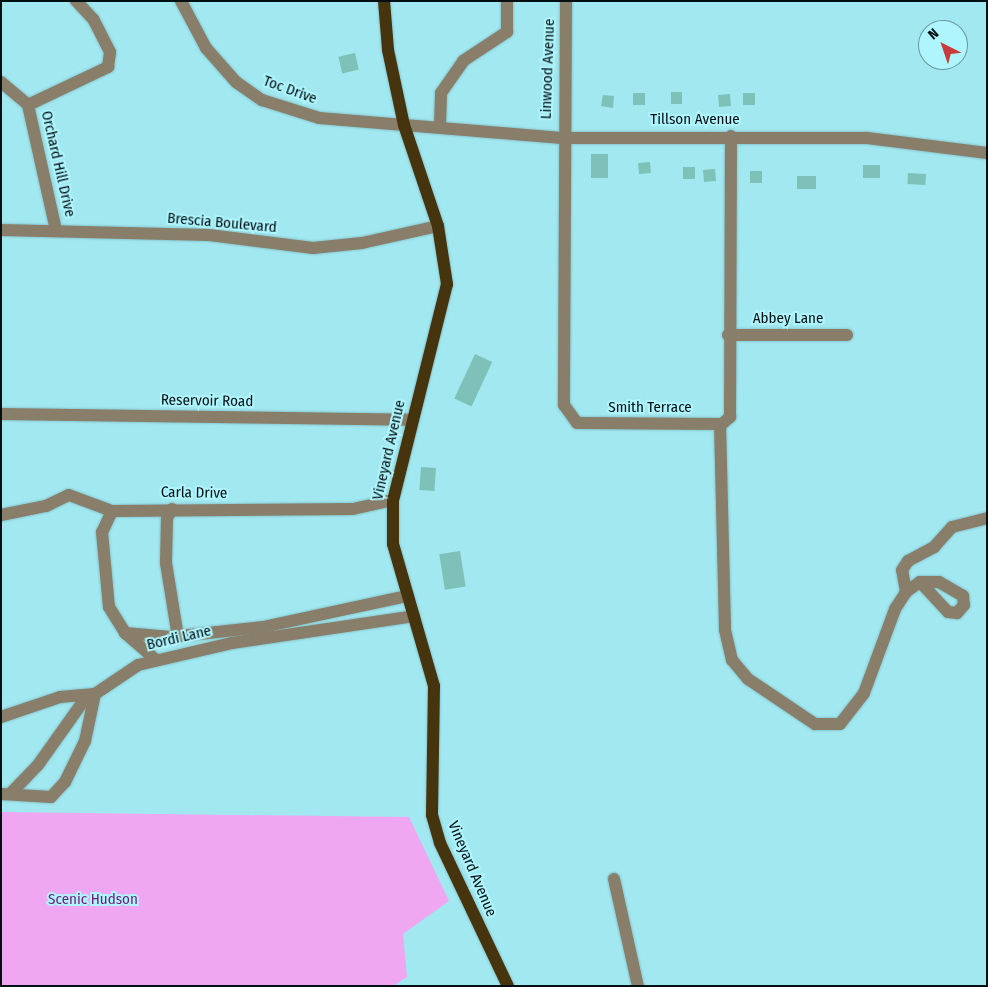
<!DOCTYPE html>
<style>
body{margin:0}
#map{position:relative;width:988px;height:987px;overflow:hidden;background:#a2e8f0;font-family:"Fira Sans Condensed",sans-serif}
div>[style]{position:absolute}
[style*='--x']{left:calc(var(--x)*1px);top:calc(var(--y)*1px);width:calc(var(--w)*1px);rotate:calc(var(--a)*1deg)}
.green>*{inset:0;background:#efa7f2}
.building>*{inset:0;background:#7dc1b8;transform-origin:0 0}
.roads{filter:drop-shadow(0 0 1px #88c5cc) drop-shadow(0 0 1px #88c5cc)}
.minor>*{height:12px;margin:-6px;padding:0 6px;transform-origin:6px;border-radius:6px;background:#887e6a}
.major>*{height:12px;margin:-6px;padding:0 6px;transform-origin:6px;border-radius:6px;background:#45340d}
span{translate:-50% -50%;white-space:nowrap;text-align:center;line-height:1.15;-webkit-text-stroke:4px #aff5fd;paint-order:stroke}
.street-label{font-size:15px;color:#000f12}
.park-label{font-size:15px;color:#74187a}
.frame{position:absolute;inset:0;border:2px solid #000f12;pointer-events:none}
.north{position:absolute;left:918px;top:20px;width:50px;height:50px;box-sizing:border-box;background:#aff5fd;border:1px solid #69999f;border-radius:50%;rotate:319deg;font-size:14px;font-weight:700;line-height:20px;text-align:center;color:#000f12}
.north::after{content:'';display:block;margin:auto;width:18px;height:22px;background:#c93a3a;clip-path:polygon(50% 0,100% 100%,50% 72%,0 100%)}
</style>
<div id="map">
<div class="green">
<div style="clip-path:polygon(1px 812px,409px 817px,449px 901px,403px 934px,407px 977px,393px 986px,1px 986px)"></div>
</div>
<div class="building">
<div style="left:355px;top:53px;width:17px;height:17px;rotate:77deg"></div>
<div style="left:671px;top:92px;width:11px;height:12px"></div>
<div style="left:633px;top:93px;width:12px;height:12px"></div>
<div style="left:743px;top:93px;width:12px;height:12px"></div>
<div style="left:730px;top:94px;width:12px;height:12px;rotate:85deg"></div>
<div style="clip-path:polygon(603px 95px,614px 96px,613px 108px,601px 106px)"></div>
<div style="left:591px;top:154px;width:17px;height:24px"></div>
<div style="left:650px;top:162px;width:11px;height:12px;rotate:85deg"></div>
<div style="left:863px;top:165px;width:17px;height:13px"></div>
<div style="left:683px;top:167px;width:12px;height:12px"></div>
<div style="left:715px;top:169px;width:12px;height:12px;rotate:85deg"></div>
<div style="left:750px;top:171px;width:12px;height:12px"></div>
<div style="left:908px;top:173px;width:18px;height:11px;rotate:3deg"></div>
<div style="left:797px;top:176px;width:19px;height:13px"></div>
<div style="left:475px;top:354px;width:19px;height:49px;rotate:25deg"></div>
<div style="left:421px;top:467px;width:15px;height:23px;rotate:4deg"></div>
<div style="left:460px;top:551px;width:36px;height:21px;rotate:81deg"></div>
</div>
<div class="roads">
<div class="minor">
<div style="--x:181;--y:1;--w:53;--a:62"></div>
<div style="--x:206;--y:48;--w:45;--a:48.6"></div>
<div style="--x:236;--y:82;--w:32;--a:35"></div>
<div style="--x:262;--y:100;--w:60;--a:17.5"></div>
<div style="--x:319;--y:118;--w:244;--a:4.7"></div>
<div style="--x:562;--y:138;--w:305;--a:0"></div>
<div style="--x:867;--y:138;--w:121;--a:7.1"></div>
<div style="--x:566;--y:1;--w:404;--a:90.3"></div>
<div style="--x:564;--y:405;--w:22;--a:54"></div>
<div style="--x:577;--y:423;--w:145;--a:0.4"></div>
<div style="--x:722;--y:424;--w:11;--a:-41"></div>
<div style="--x:730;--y:417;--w:281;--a:-89.8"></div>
<div style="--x:1;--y:82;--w:35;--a:40"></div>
<div style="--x:28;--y:105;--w:89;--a:-25.4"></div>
<div style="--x:108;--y:67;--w:15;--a:-82"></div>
<div style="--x:110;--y:52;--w:37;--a:-117"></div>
<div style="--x:93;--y:19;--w:25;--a:-133"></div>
<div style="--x:28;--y:105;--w:128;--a:77.4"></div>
<div style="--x:440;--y:124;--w:31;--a:-88"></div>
<div style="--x:441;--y:93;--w:39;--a:-55"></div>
<div style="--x:463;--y:61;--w:53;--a:-33.4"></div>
<div style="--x:507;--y:32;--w:31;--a:-90"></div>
<div style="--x:1;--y:230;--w:208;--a:1.4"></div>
<div style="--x:209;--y:235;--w:105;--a:7.1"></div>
<div style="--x:313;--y:248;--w:49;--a:-5.8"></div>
<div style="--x:362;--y:243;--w:78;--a:-12.6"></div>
<div style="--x:728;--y:335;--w:119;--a:0"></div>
<div style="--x:1;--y:414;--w:411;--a:0.8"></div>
<div style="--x:720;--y:424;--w:206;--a:88.6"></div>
<div style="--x:725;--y:630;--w:31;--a:77"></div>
<div style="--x:732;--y:660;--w:25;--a:50"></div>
<div style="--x:748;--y:679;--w:81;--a:33.9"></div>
<div style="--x:815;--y:724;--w:25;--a:0"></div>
<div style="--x:840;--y:724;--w:39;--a:-52"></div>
<div style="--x:864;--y:693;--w:90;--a:-69.7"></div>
<div style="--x:895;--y:609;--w:20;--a:-57"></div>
<div style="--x:906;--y:592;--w:17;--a:-36"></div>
<div style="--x:920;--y:582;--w:19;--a:0"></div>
<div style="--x:939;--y:582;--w:28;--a:30"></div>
<div style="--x:963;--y:596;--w:9;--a:84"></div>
<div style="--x:964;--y:605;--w:11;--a:131"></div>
<div style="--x:957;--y:613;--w:9;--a:-174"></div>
<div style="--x:948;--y:612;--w:41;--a:-133"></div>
<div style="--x:172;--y:509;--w:10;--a:119"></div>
<div style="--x:167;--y:518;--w:45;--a:91.3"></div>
<div style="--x:166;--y:563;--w:75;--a:80.8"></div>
<div style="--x:112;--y:511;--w:23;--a:115"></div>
<div style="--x:102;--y:532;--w:75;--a:84.7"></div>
<div style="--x:109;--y:607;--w:31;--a:58"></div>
<div style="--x:125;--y:633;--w:40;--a:41"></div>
<div style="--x:1;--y:515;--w:46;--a:-11.3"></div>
<div style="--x:46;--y:506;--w:25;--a:-26"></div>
<div style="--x:69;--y:495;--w:46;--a:20.4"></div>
<div style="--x:112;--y:511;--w:241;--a:-0.5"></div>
<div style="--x:353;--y:509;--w:41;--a:-12.7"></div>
<div style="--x:906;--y:592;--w:22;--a:-100"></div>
<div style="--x:902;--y:570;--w:11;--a:-56"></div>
<div style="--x:908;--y:561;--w:30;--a:-28"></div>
<div style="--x:934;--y:547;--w:27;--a:-48"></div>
<div style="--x:952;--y:527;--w:36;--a:-14"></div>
<div style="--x:125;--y:633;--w:46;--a:5"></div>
<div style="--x:171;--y:637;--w:93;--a:-6.2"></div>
<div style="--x:263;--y:627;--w:148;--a:-12.1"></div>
<div style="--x:1;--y:717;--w:62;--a:-18.7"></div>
<div style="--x:60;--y:697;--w:35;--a:-5"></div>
<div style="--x:11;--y:793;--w:39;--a:-46"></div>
<div style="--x:38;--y:765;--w:76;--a:-54.6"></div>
<div style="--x:82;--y:703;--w:16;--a:-35"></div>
<div style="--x:1;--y:794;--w:50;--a:3.4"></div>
<div style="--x:51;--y:797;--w:21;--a:-47"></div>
<div style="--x:65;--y:782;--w:46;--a:-64"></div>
<div style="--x:85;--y:741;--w:48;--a:-78"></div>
<div style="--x:95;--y:694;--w:52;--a:-34"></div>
<div style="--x:138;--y:665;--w:97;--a:-13.2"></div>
<div style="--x:232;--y:643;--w:184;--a:-8.4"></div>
<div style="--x:614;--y:879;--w:110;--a:77.4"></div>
</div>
<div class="major">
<div style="--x:384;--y:1;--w:49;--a:85.3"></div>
<div style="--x:388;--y:50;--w:77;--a:78"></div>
<div style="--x:404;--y:125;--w:107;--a:71.4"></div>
<div style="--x:438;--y:226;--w:59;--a:81.2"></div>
<div style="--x:447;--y:284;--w:223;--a:104"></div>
<div style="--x:393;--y:500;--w:44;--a:90"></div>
<div style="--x:393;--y:544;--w:148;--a:73.9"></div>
<div style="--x:434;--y:686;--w:129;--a:90.9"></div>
<div style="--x:432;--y:815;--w:29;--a:74"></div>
<div style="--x:440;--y:843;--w:158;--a:64.6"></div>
</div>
</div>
<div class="street-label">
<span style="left:548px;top:69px;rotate:-88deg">Linwood Avenue</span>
<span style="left:290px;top:90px;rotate:20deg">Toc Drive</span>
<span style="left:695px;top:120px">Tillson Avenue</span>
<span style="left:58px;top:164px;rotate:77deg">Orchard Hill Drive</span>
<span style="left:222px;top:223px;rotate:5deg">Brescia Boulevard</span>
<span style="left:788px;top:319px">Abbey Lane</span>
<span style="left:207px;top:401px;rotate:1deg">Reservoir Road</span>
<span style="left:650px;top:408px">Smith Terrace</span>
<span style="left:389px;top:450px;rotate:-77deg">Vineyard Avenue</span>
<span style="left:194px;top:493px;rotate:1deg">Carla Drive</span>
<span style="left:179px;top:638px;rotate:-13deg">Bordi Lane</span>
<span style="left:472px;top:869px;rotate:67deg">Vineyard Avenue</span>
</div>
<div class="park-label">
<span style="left:93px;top:900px">Scenic Hudson</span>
</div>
<div class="frame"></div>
<div class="north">N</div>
</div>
